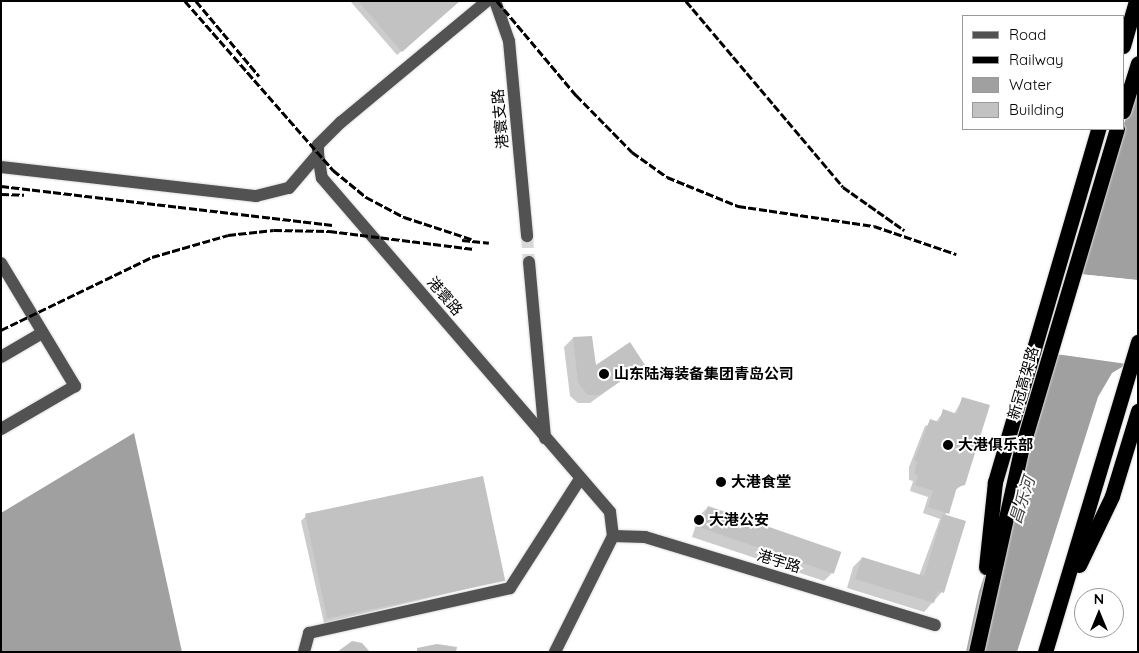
<!DOCTYPE html>
<meta charset="utf-8">
<style>
body{margin:0}
#map{position:relative;width:1139px;height:653px;overflow:hidden;background:#fff;font-family:Quicksand,"Noto Sans SC",sans-serif}
div>[style]{position:absolute}
[style*='--x']{left:calc(var(--x)*1px);top:calc(var(--y)*1px);width:calc(var(--w)*1px);rotate:calc(var(--a)*1deg)}
.water>*{inset:0;background:#a0a0a0}
.pier>*{inset:0;background:#fff;transform-origin:0 0}
.shadow>*{inset:0;background:#0003}
.building>*{inset:0;background:#c2c2c2;transform-origin:0 0}
.minor-tunnel>*{height:12px;margin-top:-6px;transform-origin:0;background:repeating-linear-gradient(90deg,#d9d9d9 0 12px,transparent 0 18px)}
.roads{filter:drop-shadow(0 0 1px #dbdbdb) drop-shadow(0 0 1px #dbdbdb)}
.minor>*{height:12px;margin:-6px;padding:0 6px;transform-origin:6px;border-radius:6px;background:#525252}
.highway>*{height:15px;margin:-7.5px;padding:0 7.5px;transform-origin:7.5px;border-radius:7.5px;background:#000}
.rail>*{height:3px;margin-top:-1.5px;transform-origin:0;background:repeating-linear-gradient(90deg,#000 0 8px,transparent 0 10.5px)}
.dots>*{width:14px;height:14px;translate:-50% -50%;box-sizing:border-box;border:2px solid #fff;border-radius:50%}
span{translate:-50% -50%;white-space:nowrap;text-align:center;line-height:1.15;-webkit-text-stroke:4px #fff;paint-order:stroke}
.street-label{font-size:15px;color:#000}
.poi-label{font-size:15px;color:#000;font-weight:700}
.left{translate:0 -50%;text-align:left}
.water-label{font-size:16px;color:#414141;font-style:italic}
.frame{position:absolute;inset:0;border:2px solid #000;pointer-events:none}
.legend{position:absolute;left:962px;top:15px;width:162px;height:115px;box-sizing:border-box;background:#fff;border:1px solid #999;margin:0;padding:6px 9px;list-style:none;font-size:15px;color:#000}
.legend li{display:flex;align-items:center;gap:10px;height:25px}
.legend b{width:25px;border:1px solid #999}
.north{position:absolute;left:1074px;top:588px;width:50px;height:50px;box-sizing:border-box;background:#fff;border:1px solid #999;border-radius:50%;rotate:0deg;font-size:14px;font-weight:700;line-height:20px;text-align:center;color:#000}
.north::after{content:'';display:block;margin:auto;width:18px;height:22px;background:#000;clip-path:polygon(50% 0,100% 100%,50% 72%,0 100%)}
</style>
<div id="map">
<div class="water">
<div style="clip-path:polygon(1138px 77px,1138px 280px,1079px 274px,1123px 127px)"></div>
<div style="clip-path:polygon(1056px 354px,1127px 364px,1112px 373px,1098px 397px,1017px 652px,966px 652px,979px 592px)"></div>
<div style="clip-path:polygon(134px 433px,182px 652px,1px 652px,1px 513px)"></div>
</div>
<div class="pier">
<div style="left:1079px;top:274px;width:59px;height:2px;rotate:6deg"></div>
<div style="clip-path:polygon(1057px 351px,1084px 356px,1128px 361px,1056px 354px)"></div>
</div>
<div class="shadow">
<div style="clip-path:polygon(350px 1px,459px 1px,397px 55px)"></div>
<div style="clip-path:polygon(591px 337px,595px 367px,644px 364px,590px 403px,578px 403px,570px 396px,564px 347px,573px 338px)"></div>
<div style="clip-path:polygon(963px 398px,964px 484px,954px 491px,945px 516px,942px 592px,924px 612px,847px 588px,853px 567px,862px 558px,919px 576px,940px 519px,923px 513px,928px 497px,910px 491px,913px 481px,909px 480px,909px 467px,925px 426px,936px 422px,944px 411px,954px 414px)"></div>
<div style="clip-path:polygon(708px 507px,833px 572px,824px 581px,692px 537px,699px 516px)"></div>
<div style="clip-path:polygon(306px 516px,504px 580px,324px 623px,301px 521px)"></div>
</div>
<div class="building">
<div style="clip-path:polygon(358px 1px,460px 1px,402px 52px)"></div>
<div style="clip-path:polygon(592px 336px,596px 365px,630px 342px,645px 365px,600px 395px,588px 395px,578px 383px,573px 337px)"></div>
<div style="clip-path:polygon(962px 397px,990px 405px,965px 485px,957px 487px,949px 514px,928px 507px,933px 491px,915px 485px,918px 475px,914px 474px,917px 462px,914px 461px,930px 419px,939px 422px,943px 409px,957px 414px)"></div>
<div style="left:483px;top:476px;width:107px;height:182px;rotate:78deg"></div>
<div style="left:708px;top:506px;width:141px;height:23px;rotate:19deg"></div>
<div style="clip-path:polygon(943px 514px,966px 521px,944px 593px,938px 591px,934px 603px,855px 579px,862px 557px,924px 576px)"></div>
<div style="clip-path:polygon(352px 641px,362px 643px,370px 652px,337px 652px)"></div>
<div style="clip-path:polygon(437px 644px,457px 647px,456px 652px,417px 652px,417px 648px)"></div>
</div>
<div class="minor-tunnel">
<div style="--x:527;--y:236;--w:26;--a:86"></div>
</div>
<div class="roads">
<div class="minor">
<div style="--x:487;--y:1;--w:190;--a:140.3"></div>
<div style="--x:341;--y:122;--w:33;--a:135"></div>
<div style="--x:318;--y:145;--w:9;--a:90"></div>
<div style="--x:318;--y:154;--w:24;--a:81"></div>
<div style="--x:322;--y:178;--w:441;--a:49.2"></div>
<div style="--x:610;--y:512;--w:24;--a:83"></div>
<div style="--x:613;--y:536;--w:130;--a:116.6"></div>
<div style="--x:495;--y:1;--w:42;--a:70.7"></div>
<div style="--x:509;--y:41;--w:196;--a:84.7"></div>
<div style="--x:1;--y:167;--w:257;--a:6.5"></div>
<div style="--x:256;--y:196;--w:34;--a:-14"></div>
<div style="--x:289;--y:188;--w:45;--a:-49.5"></div>
<div style="--x:529;--y:262;--w:177;--a:84.8"></div>
<div style="--x:1;--y:263;--w:144;--a:59"></div>
<div style="--x:75;--y:386;--w:86;--a:149.8"></div>
<div style="--x:1;--y:357;--w:48;--a:-30.3"></div>
<div style="--x:613;--y:536;--w:32;--a:2"></div>
<div style="--x:645;--y:537;--w:303;--a:16.9"></div>
<div style="--x:304;--y:652;--w:20;--a:-75"></div>
<div style="--x:309;--y:633;--w:206;--a:-12.6"></div>
<div style="--x:510;--y:588;--w:130;--a:-57.3"></div>
</div>
<div class="highway">
<div style="--x:1123;--y:46;--w:47;--a:-73.9"></div>
<div style="--x:1123;--y:111;--w:50;--a:-72.6"></div>
<div style="--x:1079;--y:565;--w:76;--a:-64.4"></div>
<div style="--x:1112;--y:496;--w:89;--a:-73"></div>
<div style="--x:986;--y:567;--w:85;--a:-84"></div>
<div style="--x:995;--y:482;--w:368;--a:-73.7"></div>
<div style="--x:976;--y:652;--w:210;--a:-77.4"></div>
<div style="--x:1022;--y:447;--w:332;--a:-73.4"></div>
<div style="--x:1045;--y:652;--w:324;--a:-73.3"></div>
</div>
</div>
<div class="rail">
<div style="--x:185;--y:1;--w:225;--a:48.8"></div>
<div style="--x:333;--y:170;--w:43;--a:39.3"></div>
<div style="--x:366;--y:197;--w:43;--a:27.8"></div>
<div style="--x:404;--y:217;--w:71;--a:18.2"></div>
<div style="--x:196;--y:1;--w:98;--a:50"></div>
<div style="--x:497;--y:1;--w:123;--a:50"></div>
<div style="--x:576;--y:95;--w:80;--a:45.5"></div>
<div style="--x:632;--y:152;--w:43;--a:35.5"></div>
<div style="--x:667;--y:177;--w:77;--a:22.2"></div>
<div style="--x:738;--y:206;--w:137;--a:8.4"></div>
<div style="--x:874;--y:226;--w:87;--a:18.9"></div>
<div style="--x:686;--y:1;--w:243;--a:49.8"></div>
<div style="--x:843;--y:187;--w:75;--a:35.2"></div>
<div style="--x:1;--y:186;--w:336;--a:6.7"></div>
<div style="--x:1;--y:194;--w:23;--a:2"></div>
<div style="--x:462;--y:240;--w:27;--a:6"></div>
<div style="--x:1;--y:330;--w:168;--a:-25.8"></div>
<div style="--x:152;--y:257;--w:79;--a:-16.1"></div>
<div style="--x:228;--y:235;--w:46;--a:-6.2"></div>
<div style="--x:274;--y:230;--w:55;--a:1"></div>
<div style="--x:329;--y:231;--w:146;--a:7.1"></div>
</div>
<div class="dots">
<div style="left:604px;top:374px;background:#000"></div>
<div style="left:948px;top:445px;background:#000"></div>
<div style="left:721px;top:482px;background:#000"></div>
<div style="left:699px;top:520px;background:#000"></div>
</div>
<div class="street-label">
<span style="left:500px;top:119px;rotate:-95deg">港寰支路</span>
<span style="left:445px;top:296px;rotate:49deg">港寰路</span>
<span style="left:1023px;top:383px;rotate:-74deg">新冠高架路</span>
<span style="left:779px;top:561px;rotate:17deg">港宇路</span>
</div>
<div class="poi-label">
<span class="left" style="left:614px;top:374px">山东陆海装备集团青岛公司</span>
<span class="left" style="left:958px;top:445px">大港俱乐部</span>
<span class="left" style="left:731px;top:482px">大港食堂</span>
<span class="left" style="left:709px;top:520px">大港公安</span>
</div>
<div class="water-label">
<span style="left:1022px;top:500px;rotate:-72deg">昌乐河</span>
</div>
<div class="frame"></div>
<ul class="legend">
<li><b style="height:6px;background:#525252"></b>Road</li>
<li><b style="height:6px;background:#000"></b>Railway</li>
<li><b style="height:14px;background:#a0a0a0"></b>Water</li>
<li><b style="height:14px;background:#c2c2c2"></b>Building</li>
</ul>
<div class="north">N</div>
</div>
